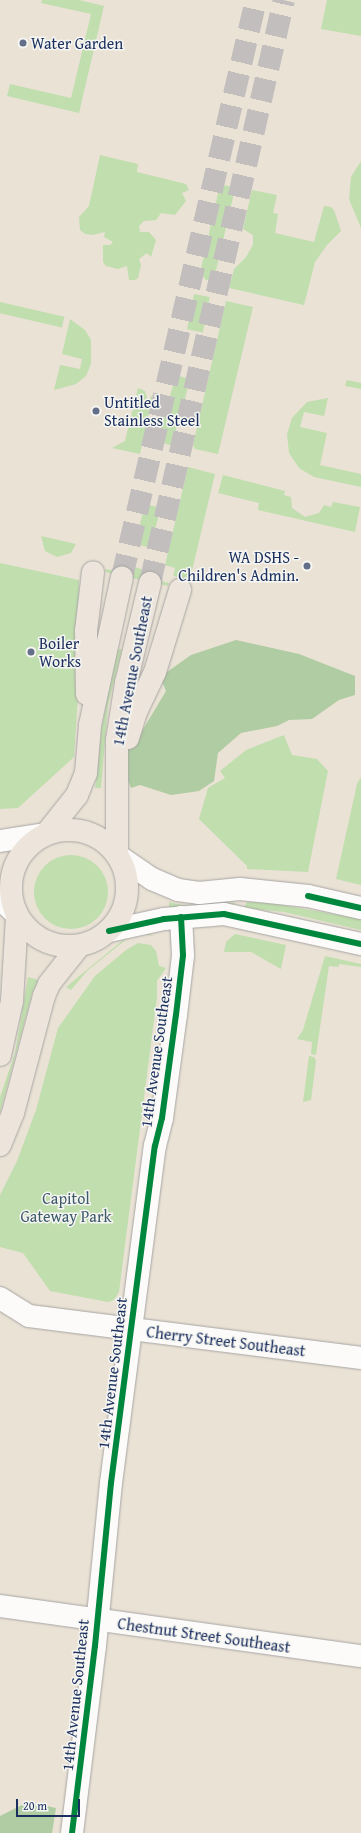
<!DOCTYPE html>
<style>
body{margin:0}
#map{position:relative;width:361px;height:1833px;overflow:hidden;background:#eae2d5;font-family:"Gentium Book Plus",serif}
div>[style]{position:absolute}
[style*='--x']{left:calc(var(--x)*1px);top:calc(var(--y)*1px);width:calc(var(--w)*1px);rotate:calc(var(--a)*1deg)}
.green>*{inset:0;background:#c0deae;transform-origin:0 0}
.round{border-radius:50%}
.forest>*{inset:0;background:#afcca2}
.primary-tunnel>*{height:22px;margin-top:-11px;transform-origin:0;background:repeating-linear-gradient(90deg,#c1bebd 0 22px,transparent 0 33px)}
.roads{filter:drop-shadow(0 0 1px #a7a5a4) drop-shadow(0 0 1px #a7a5a4)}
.minor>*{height:22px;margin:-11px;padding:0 11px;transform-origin:11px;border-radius:11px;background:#fcfbf9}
.tertiary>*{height:22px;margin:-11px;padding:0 11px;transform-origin:11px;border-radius:11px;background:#fcfbf9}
.primary>*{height:22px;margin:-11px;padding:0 11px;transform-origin:11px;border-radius:11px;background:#ede5dc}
.primary>.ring{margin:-11px;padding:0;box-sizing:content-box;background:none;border:22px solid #ede5dc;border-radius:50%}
.cycleway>*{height:6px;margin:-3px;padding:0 3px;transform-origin:3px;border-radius:3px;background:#00873e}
.dots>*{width:11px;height:11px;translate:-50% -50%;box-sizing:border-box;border:2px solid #f6f6f2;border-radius:50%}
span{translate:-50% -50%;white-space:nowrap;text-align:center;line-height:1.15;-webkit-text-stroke:3px #f6f6f2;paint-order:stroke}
.poi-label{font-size:16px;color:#1b2f5e}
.left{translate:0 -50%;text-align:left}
.right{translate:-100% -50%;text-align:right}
.street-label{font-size:16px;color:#1b2f5e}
.park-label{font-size:16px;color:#3c5a6a}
.scale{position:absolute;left:16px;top:1799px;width:64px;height:18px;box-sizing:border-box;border:2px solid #1b2f5e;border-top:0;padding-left:5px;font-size:12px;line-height:14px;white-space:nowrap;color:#1b2f5e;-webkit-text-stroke:3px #f6f6f2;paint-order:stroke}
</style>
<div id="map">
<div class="green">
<div style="clip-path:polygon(42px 0,79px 0,104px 6px,79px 113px,7px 96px,10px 84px,71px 98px,91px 14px,41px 3px)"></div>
<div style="clip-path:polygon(327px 0,361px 0,361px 36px,321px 29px)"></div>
<div style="clip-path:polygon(100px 155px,138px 164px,137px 172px,186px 184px,189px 190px,182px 193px,186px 201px,175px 215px,161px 213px,156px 220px,144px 221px,139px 226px,140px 232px,149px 232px,156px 240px,151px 257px,147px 253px,139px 259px,141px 265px,138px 278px,135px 280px,129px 280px,127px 266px,118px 269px,106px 266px,103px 262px,103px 245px,110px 245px,113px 242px,104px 237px,105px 232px,93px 235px,85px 234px,80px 230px,79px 217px,89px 206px)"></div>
<div style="clip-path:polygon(361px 161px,361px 228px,349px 199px,351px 177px)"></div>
<div style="clip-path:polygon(224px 185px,232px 187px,234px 193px,215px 275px,212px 280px,206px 280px,200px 273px,219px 189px)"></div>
<div style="clip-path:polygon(252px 190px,277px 195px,273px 213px,278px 214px,275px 233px,314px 242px,324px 206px,331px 207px,334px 210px,341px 231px,327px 245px,315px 262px,304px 305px,229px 288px,234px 269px,246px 257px,253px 245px,253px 235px,243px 229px)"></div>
<div style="left:194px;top:294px;width:16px;height:36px;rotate:11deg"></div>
<div style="clip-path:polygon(226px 301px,253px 307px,218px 454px,195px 449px,193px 445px)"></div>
<div style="left:0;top:302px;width:66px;height:11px;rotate:13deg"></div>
<div style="clip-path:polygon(70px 319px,85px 330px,91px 340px,91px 364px,86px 376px,76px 384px,54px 390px,60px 365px,80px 369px,82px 359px,62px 354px)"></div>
<div style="left:176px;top:375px;width:15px;height:69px;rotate:16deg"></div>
<div style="clip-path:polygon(347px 380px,361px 383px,361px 389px,345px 386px)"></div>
<div style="clip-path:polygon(138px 388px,145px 391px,148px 401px,153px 394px,140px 454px,112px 448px,125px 441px)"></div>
<div style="clip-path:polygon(328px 398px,324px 416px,304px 412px,300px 427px,327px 433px,320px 465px,361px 474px,361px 487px,314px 477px,299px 468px,289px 453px,287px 434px,292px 418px,307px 402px)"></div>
<div style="clip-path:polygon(188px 467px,215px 474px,190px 579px,173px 576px,175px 568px,165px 565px)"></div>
<div style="clip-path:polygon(223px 475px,285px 491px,284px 495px,291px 497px,292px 508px,305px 517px,319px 513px,324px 505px,331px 507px,333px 502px,360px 507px,355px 532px,258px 510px,259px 503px,218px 493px)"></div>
<div style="left:145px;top:504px;width:16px;height:41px;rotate:14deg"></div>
<div style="clip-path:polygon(41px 536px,76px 544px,71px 553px,57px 557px,45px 551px)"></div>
<div style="clip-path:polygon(0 563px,79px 580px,78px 696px,74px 757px,18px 808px,0 809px)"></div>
<div style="clip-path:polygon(135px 567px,144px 570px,143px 577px,169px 583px,168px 586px,105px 572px,106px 569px,133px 575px)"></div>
<div style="clip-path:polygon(117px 649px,122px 649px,108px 706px,101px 788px,95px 788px,102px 726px)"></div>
<div style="clip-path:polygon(284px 735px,292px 755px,317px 759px,328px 771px,308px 872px,247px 869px,247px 866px,199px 819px,208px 788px,225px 778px,220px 771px,246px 750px)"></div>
<div style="clip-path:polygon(361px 777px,361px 885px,336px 879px,357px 784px)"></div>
<div class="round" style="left:34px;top:855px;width:74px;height:74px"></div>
<div style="clip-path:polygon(169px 902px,186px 906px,235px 903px,234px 907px,169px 909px)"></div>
<div style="clip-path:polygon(247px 902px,265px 902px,361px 919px,361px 930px,284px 912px,244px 908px)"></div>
<div style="clip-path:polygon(142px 932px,148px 933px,153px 936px,142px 934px,129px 937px,87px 971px,71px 990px,66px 987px,128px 936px)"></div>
<div style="clip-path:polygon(235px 934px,286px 945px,281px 969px,251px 952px,224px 952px,226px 942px)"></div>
<div style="clip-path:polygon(138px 943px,151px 945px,156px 951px,159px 966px,166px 968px,157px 981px,157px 997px,119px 1292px,114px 1300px,108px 1302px,50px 1291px,23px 1253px,0 1247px,0 1195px,17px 1161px,36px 1110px,58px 1028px,95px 976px,126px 950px)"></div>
<div style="clip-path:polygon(325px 956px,361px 964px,361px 967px,339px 964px,339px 967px,329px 966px,316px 1055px,311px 1054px,312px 1042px,297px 1039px,303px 1030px)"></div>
<div style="clip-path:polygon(28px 977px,38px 980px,32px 994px,0 1113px,0 1097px,15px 1053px)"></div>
<div style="clip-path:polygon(309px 1056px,314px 1057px,316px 1061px,311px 1100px,303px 1102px)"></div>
</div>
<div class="forest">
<div style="clip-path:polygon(236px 640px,299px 654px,355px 676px,355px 695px,339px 700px,312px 719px,289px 720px,277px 726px,241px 733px,218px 753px,214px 781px,199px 791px,171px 795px,140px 785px,131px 788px,124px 771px,126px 749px,139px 736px,166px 691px,160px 677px,191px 655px)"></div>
<div style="clip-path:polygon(28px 1802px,56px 1808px,52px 1833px,0 1833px,0 1816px)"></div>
</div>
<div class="primary-tunnel">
<div style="--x:122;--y:577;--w:592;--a:-76.93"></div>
<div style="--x:150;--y:583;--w:598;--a:-77.06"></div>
</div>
<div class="roads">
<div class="minor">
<div style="--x:0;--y:1298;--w:34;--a:32"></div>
<div style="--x:29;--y:1316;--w:335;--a:7.2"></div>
<div style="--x:0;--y:1606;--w:364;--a:7.9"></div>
<div style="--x:72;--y:1833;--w:188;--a:-83"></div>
<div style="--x:95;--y:1646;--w:164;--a:-84.4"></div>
<div style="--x:111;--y:1483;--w:340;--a:-82.6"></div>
<div style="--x:155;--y:1146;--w:29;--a:-76"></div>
<div style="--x:162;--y:1118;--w:104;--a:-82.3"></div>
<div style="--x:176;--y:1015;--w:60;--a:-83.3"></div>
<div style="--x:183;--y:955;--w:38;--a:-93"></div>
</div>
<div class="tertiary">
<div style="--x:0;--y:841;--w:47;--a:-8.7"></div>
<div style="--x:117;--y:855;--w:42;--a:34.4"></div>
<div style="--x:152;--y:879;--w:28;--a:23"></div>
<div style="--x:178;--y:890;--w:21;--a:8"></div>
<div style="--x:199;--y:893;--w:41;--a:-5.6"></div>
<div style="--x:240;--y:889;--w:68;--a:5.9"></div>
<div style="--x:308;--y:896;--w:54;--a:12.8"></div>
<div style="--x:0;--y:899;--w:21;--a:43"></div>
<div style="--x:109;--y:931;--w:56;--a:-12.3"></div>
<div style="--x:164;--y:919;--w:60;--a:-4.8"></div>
<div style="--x:224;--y:914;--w:140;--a:12.4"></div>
</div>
<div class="primary">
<div style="--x:87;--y:694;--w:63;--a:-90.9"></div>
<div style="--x:86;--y:631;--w:59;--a:-83.2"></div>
<div style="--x:128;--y:738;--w:27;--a:-73"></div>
<div style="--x:136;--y:712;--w:44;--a:-64.6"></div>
<div style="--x:155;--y:672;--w:86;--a:-73"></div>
<div class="ring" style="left:11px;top:830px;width:94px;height:94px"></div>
<div style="--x:46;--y:834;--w:50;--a:-51.5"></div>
<div style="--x:77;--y:795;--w:24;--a:-68"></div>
<div style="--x:86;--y:773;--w:48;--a:-85.2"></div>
<div style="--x:90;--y:725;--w:151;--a:-77.8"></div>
<div style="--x:117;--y:855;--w:115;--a:-90"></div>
<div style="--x:117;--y:740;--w:58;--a:-81"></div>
<div style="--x:126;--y:683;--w:103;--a:-76.5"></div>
<div style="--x:0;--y:1055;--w:55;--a:-77.5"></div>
<div style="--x:12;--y:1001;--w:84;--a:-86.6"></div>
<div style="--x:0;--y:1145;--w:35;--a:-68"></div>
<div style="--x:13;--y:1113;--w:121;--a:-75.2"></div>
<div style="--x:44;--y:996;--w:13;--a:-67"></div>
<div style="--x:49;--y:984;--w:48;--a:-51.7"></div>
</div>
</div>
<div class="cycleway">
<div style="--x:308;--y:896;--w:54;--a:12.8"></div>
<div style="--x:109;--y:931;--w:56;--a:-12.3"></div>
<div style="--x:164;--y:919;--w:60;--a:-4.8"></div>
<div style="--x:224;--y:914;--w:140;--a:12.4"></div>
<div style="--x:72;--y:1833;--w:188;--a:-83"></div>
<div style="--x:95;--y:1646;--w:164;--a:-84.4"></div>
<div style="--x:111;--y:1483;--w:340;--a:-82.6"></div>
<div style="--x:155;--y:1146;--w:29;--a:-76"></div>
<div style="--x:162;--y:1118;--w:104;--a:-82.3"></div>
<div style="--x:176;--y:1015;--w:60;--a:-83.3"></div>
<div style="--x:183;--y:955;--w:38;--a:-93"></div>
</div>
<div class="dots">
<div style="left:23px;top:43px;background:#636e88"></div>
<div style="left:96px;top:411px;background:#636e88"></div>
<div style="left:307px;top:566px;background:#636e88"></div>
<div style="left:31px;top:652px;background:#636e88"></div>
</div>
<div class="poi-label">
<span class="left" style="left:31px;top:43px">Water Garden</span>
<span class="left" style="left:104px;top:411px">Untitled<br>Stainless Steel</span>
<span class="right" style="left:299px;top:566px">WA DSHS -<br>Children's Admin.</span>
<span class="left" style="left:39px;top:652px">Boiler<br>Works</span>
</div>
<div class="street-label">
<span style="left:132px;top:671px;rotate:-79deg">14th Avenue Southeast</span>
<span style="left:156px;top:1052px;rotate:-82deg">14th Avenue Southeast</span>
<span style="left:226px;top:1341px;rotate:7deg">Cherry Street Southeast</span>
<span style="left:112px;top:1373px;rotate:-83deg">14th Avenue Southeast</span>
<span style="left:204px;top:1635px;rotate:8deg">Chestnut Street Southeast</span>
<span style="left:75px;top:1695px;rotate:-84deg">14th Avenue Southeast</span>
</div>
<div class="park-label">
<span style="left:66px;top:1207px">Capitol<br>Gateway Park</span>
</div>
<div class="scale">20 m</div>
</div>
